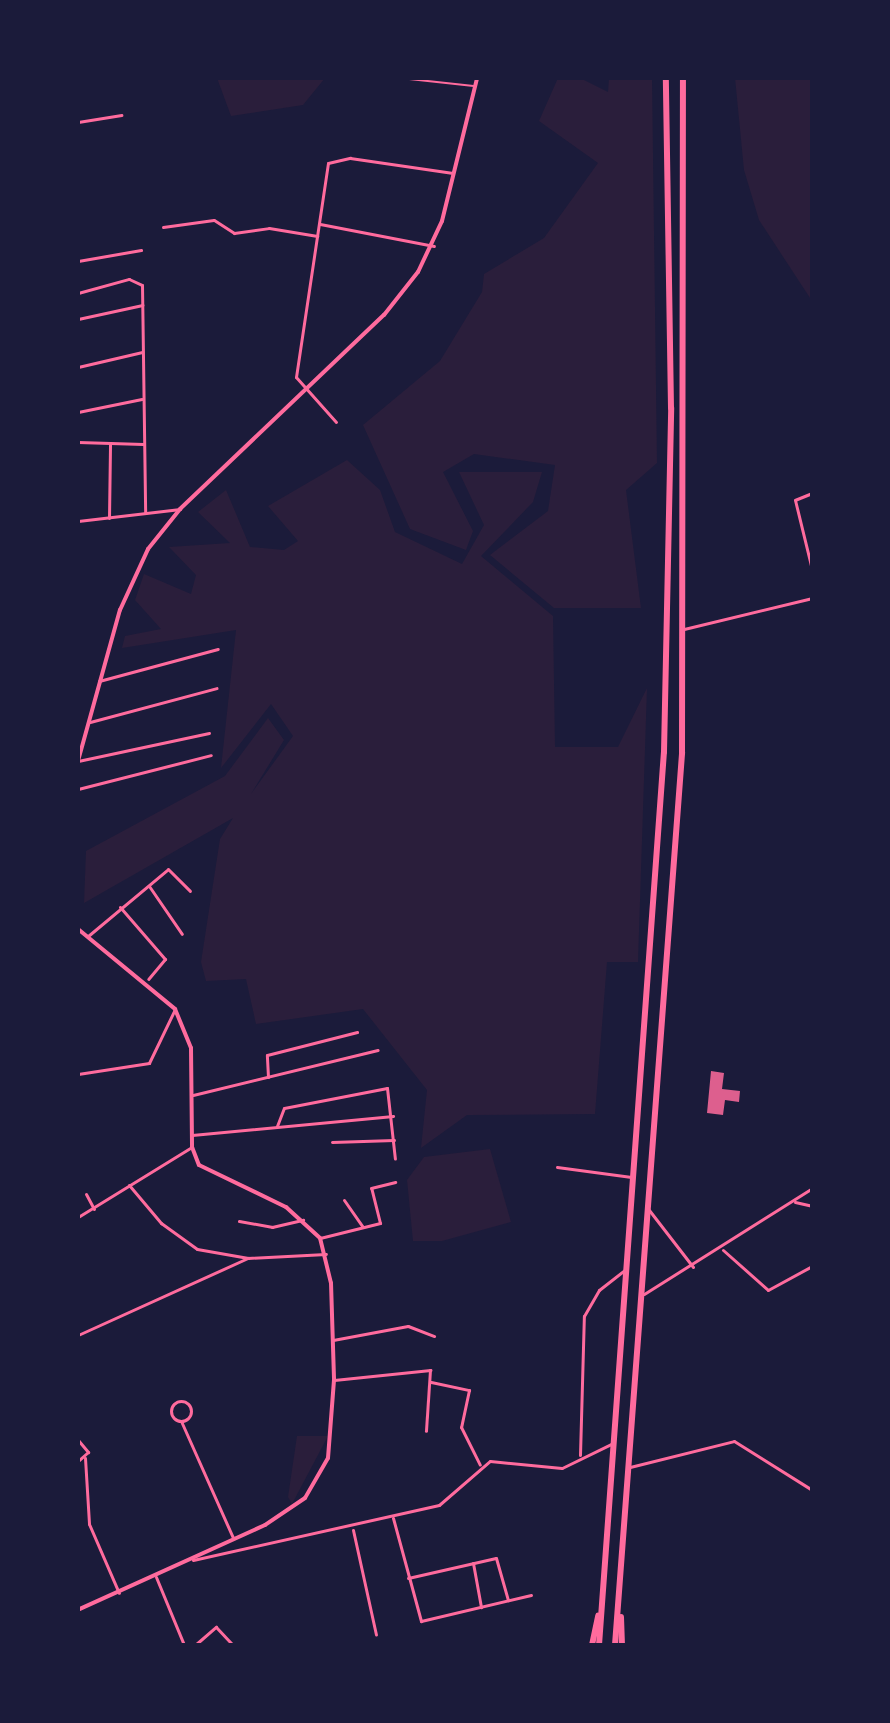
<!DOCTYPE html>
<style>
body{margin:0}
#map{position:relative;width:890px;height:1723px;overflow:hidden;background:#1b1b3a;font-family:"Fira Sans Condensed",sans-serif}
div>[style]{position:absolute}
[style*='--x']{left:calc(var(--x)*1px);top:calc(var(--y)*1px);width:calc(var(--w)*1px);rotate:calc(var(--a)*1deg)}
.green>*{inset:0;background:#2a1e3b}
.building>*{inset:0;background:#dd5f8e}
.service>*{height:2px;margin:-1px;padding:0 1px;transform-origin:1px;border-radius:1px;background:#ff6b9d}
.minor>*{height:3px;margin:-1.5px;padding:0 1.5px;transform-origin:1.5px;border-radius:1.5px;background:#ff6b9d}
.minor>.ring{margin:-1.5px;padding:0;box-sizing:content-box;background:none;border:3px solid #ff6b9d;border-radius:50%}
.tertiary>*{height:4px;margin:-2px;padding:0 2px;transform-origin:2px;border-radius:2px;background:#ff6b9d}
.motorway>*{height:6px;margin:-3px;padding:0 3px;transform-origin:3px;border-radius:3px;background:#ff6b9d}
span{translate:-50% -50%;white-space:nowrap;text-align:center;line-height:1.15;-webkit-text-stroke:6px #1b1b3a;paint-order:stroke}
.frame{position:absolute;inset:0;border:80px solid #1b1b3a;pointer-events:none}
</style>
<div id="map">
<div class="green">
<div style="clip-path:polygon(217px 78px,325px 78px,303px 105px,231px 116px)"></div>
<div style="clip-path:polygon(558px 78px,580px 78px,608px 92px,609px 78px,652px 78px,657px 463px,626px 490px,641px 608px,554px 608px,490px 555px,548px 511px,555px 465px,474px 454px,443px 472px,473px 531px,466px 550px,410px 529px,363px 425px,440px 361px,482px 292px,484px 274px,544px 238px,598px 163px,539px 121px)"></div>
<div style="clip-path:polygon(735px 78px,812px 78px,812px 301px,759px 220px,744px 170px)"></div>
<div style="clip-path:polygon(347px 460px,380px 490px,395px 532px,462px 564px,484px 525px,459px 472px,542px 472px,533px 502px,481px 556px,553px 616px,555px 747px,618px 747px,647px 688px,638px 962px,607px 962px,595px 1114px,467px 1115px,421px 1148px,427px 1090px,363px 1009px,256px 1024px,246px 979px,206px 981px,201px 962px,220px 839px,233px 818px,84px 903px,86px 851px,225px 776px,268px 718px,284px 740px,251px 794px,293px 736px,271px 704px,221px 768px,236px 630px,122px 648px,125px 636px,161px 629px,135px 600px,144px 574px,191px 594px,196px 575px,169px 547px,230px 543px,198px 512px,226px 490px,250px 547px,284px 550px,298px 541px,268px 506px)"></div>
<div style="clip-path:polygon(490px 1149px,511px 1222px,442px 1241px,413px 1241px,407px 1180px,424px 1157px)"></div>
<div style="clip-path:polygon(297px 1436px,328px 1436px,292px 1504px,288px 1497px)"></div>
</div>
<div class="building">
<div style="clip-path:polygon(711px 1071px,724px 1073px,722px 1089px,740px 1091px,739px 1102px,725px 1100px,723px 1115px,707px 1113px)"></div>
</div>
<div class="service">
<div style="--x:400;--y:78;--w:74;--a:6.2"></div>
</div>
<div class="minor">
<div style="--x:78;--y:122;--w:44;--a:-9.2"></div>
<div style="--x:320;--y:224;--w:116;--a:10.9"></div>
<div style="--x:163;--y:227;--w:51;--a:-7.8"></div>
<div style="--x:214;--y:220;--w:24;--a:33"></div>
<div style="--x:234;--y:233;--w:35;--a:-8"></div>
<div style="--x:269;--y:228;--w:49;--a:9.5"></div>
<div style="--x:78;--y:261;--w:64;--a:-9.9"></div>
<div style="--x:78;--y:293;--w:53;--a:-15.4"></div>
<div style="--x:129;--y:279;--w:14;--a:25"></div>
<div style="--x:142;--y:285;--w:227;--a:89.2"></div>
<div style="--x:78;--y:319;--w:66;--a:-12.3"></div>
<div style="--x:78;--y:367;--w:66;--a:-13.2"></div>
<div style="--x:78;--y:412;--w:65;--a:-11.5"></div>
<div style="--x:336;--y:422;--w:60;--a:-131.6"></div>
<div style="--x:296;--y:377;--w:216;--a:-81.5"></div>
<div style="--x:328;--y:163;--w:23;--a:-13"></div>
<div style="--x:350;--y:158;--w:104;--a:8.3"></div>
<div style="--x:78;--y:442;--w:65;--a:1.8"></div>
<div style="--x:812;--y:493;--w:18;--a:158"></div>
<div style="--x:795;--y:500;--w:72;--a:76.3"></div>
<div style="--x:109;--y:518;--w:74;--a:-89.2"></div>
<div style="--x:78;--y:521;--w:103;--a:-6.7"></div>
<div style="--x:684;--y:629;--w:132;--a:-13.6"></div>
<div style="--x:99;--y:681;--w:123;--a:-15.1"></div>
<div style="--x:90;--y:722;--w:131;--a:-15"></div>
<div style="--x:78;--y:761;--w:134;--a:-12.1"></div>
<div style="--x:78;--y:789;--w:137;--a:-14.3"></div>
<div style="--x:149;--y:886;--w:58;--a:55.5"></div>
<div style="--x:120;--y:907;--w:69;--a:49.1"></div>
<div style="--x:165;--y:959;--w:26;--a:130"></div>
<div style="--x:88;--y:936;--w:104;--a:-39.9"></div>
<div style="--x:168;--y:869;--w:31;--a:45"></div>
<div style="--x:78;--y:1074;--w:72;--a:-8.8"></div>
<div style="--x:149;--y:1063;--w:60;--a:-64.3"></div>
<div style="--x:268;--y:1077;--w:22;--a:-93"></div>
<div style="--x:267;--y:1055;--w:93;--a:-14.3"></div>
<div style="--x:193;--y:1095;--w:190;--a:-13.7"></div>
<div style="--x:277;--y:1126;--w:19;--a:-69"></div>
<div style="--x:284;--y:1108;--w:105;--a:-11"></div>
<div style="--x:387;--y:1088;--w:71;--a:83.6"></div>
<div style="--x:192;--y:1135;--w:202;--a:-5.4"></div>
<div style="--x:332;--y:1142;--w:62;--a:-1.8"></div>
<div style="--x:557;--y:1167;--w:75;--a:7.7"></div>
<div style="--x:129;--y:1185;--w:50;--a:49.9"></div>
<div style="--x:161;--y:1223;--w:44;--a:35.8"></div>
<div style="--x:197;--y:1249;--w:52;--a:10"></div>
<div style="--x:248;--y:1258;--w:78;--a:-2.9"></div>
<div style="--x:86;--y:1194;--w:17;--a:62"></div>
<div style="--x:344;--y:1200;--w:33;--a:55"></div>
<div style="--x:795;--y:1202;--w:17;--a:13"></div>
<div style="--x:649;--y:1210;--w:72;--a:52.3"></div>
<div style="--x:78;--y:1217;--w:134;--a:-31.6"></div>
<div style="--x:239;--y:1221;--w:34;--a:10"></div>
<div style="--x:272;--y:1227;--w:32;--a:-13"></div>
<div style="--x:320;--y:1238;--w:62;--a:-14"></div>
<div style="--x:380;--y:1223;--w:36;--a:-104"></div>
<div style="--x:371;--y:1188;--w:25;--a:-14"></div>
<div style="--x:723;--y:1250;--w:60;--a:41.6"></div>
<div style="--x:768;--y:1290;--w:50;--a:-28.6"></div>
<div style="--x:644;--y:1294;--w:199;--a:-32.2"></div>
<div style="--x:78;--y:1335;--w:187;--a:-24.4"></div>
<div style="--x:333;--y:1340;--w:76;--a:-10.6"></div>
<div style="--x:408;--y:1326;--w:28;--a:21"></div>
<div style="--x:334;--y:1380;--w:97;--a:-5.9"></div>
<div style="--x:430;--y:1370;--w:61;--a:93.8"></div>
<div style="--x:431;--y:1382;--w:39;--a:12"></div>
<div style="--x:469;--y:1390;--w:38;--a:102"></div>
<div style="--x:461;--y:1427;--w:42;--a:63.4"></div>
<div class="ring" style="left:171px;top:1401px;width:17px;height:17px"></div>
<div style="--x:181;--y:1421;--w:128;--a:66"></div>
<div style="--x:78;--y:1440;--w:16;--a:50"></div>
<div style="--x:88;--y:1452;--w:13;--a:138"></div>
<div style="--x:580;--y:1455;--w:139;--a:-88.4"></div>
<div style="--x:584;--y:1316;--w:30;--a:-60"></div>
<div style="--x:599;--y:1290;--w:34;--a:-38"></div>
<div style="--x:85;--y:1458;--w:66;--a:86.5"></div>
<div style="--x:89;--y:1524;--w:75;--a:66.5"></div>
<div style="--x:630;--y:1467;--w:107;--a:-14"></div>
<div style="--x:734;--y:1441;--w:92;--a:32.1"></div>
<div style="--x:393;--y:1518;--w:107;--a:74.8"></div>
<div style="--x:421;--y:1621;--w:113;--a:-13.3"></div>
<div style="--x:353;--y:1530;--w:107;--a:77.6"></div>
<div style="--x:193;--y:1560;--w:252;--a:-12.6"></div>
<div style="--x:439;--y:1505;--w:67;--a:-40.8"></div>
<div style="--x:490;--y:1461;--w:72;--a:5.6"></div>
<div style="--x:562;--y:1468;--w:55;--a:-26.1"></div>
<div style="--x:473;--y:1563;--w:45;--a:79.7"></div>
<div style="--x:156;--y:1577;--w:74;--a:67.6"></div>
<div style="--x:408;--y:1578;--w:90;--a:-12.8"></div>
<div style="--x:496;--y:1558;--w:44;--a:74.1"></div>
<div style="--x:195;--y:1645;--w:28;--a:-41"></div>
<div style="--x:216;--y:1627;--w:25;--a:47"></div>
</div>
<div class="tertiary">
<div style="--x:78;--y:761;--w:157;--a:-74.5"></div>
<div style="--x:120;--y:610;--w:67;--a:-65.3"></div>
<div style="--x:148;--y:549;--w:51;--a:-51.3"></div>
<div style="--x:180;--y:509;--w:282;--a:-43.6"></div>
<div style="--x:384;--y:315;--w:55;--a:-51.7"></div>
<div style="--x:418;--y:272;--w:56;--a:-64.8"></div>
<div style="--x:442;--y:221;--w:147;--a:-76.2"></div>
<div style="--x:78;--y:929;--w:126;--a:39.5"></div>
<div style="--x:175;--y:1009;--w:42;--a:67.7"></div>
<div style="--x:191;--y:1048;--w:99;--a:89.4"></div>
<div style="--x:192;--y:1147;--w:19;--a:69"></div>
<div style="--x:199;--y:1165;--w:97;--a:25.8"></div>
<div style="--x:286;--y:1207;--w:46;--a:42.4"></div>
<div style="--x:320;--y:1238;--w:46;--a:76.3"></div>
<div style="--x:331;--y:1283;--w:97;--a:88.2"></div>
<div style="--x:334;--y:1380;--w:78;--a:94.4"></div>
<div style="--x:328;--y:1458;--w:46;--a:119.9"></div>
<div style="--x:305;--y:1498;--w:48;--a:146"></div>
<div style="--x:265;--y:1525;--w:205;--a:155.6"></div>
</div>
<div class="motorway">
<div style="--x:621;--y:1617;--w:28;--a:88"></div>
<div style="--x:592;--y:1645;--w:30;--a:-78"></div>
<div style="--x:599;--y:1645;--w:895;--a:-85.84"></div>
<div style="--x:664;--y:752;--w:344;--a:-88.8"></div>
<div style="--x:671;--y:408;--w:330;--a:-90.9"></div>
<div style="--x:615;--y:1645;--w:895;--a:-85.7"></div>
<div style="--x:682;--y:753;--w:675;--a:-89.92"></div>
</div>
<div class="frame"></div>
</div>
